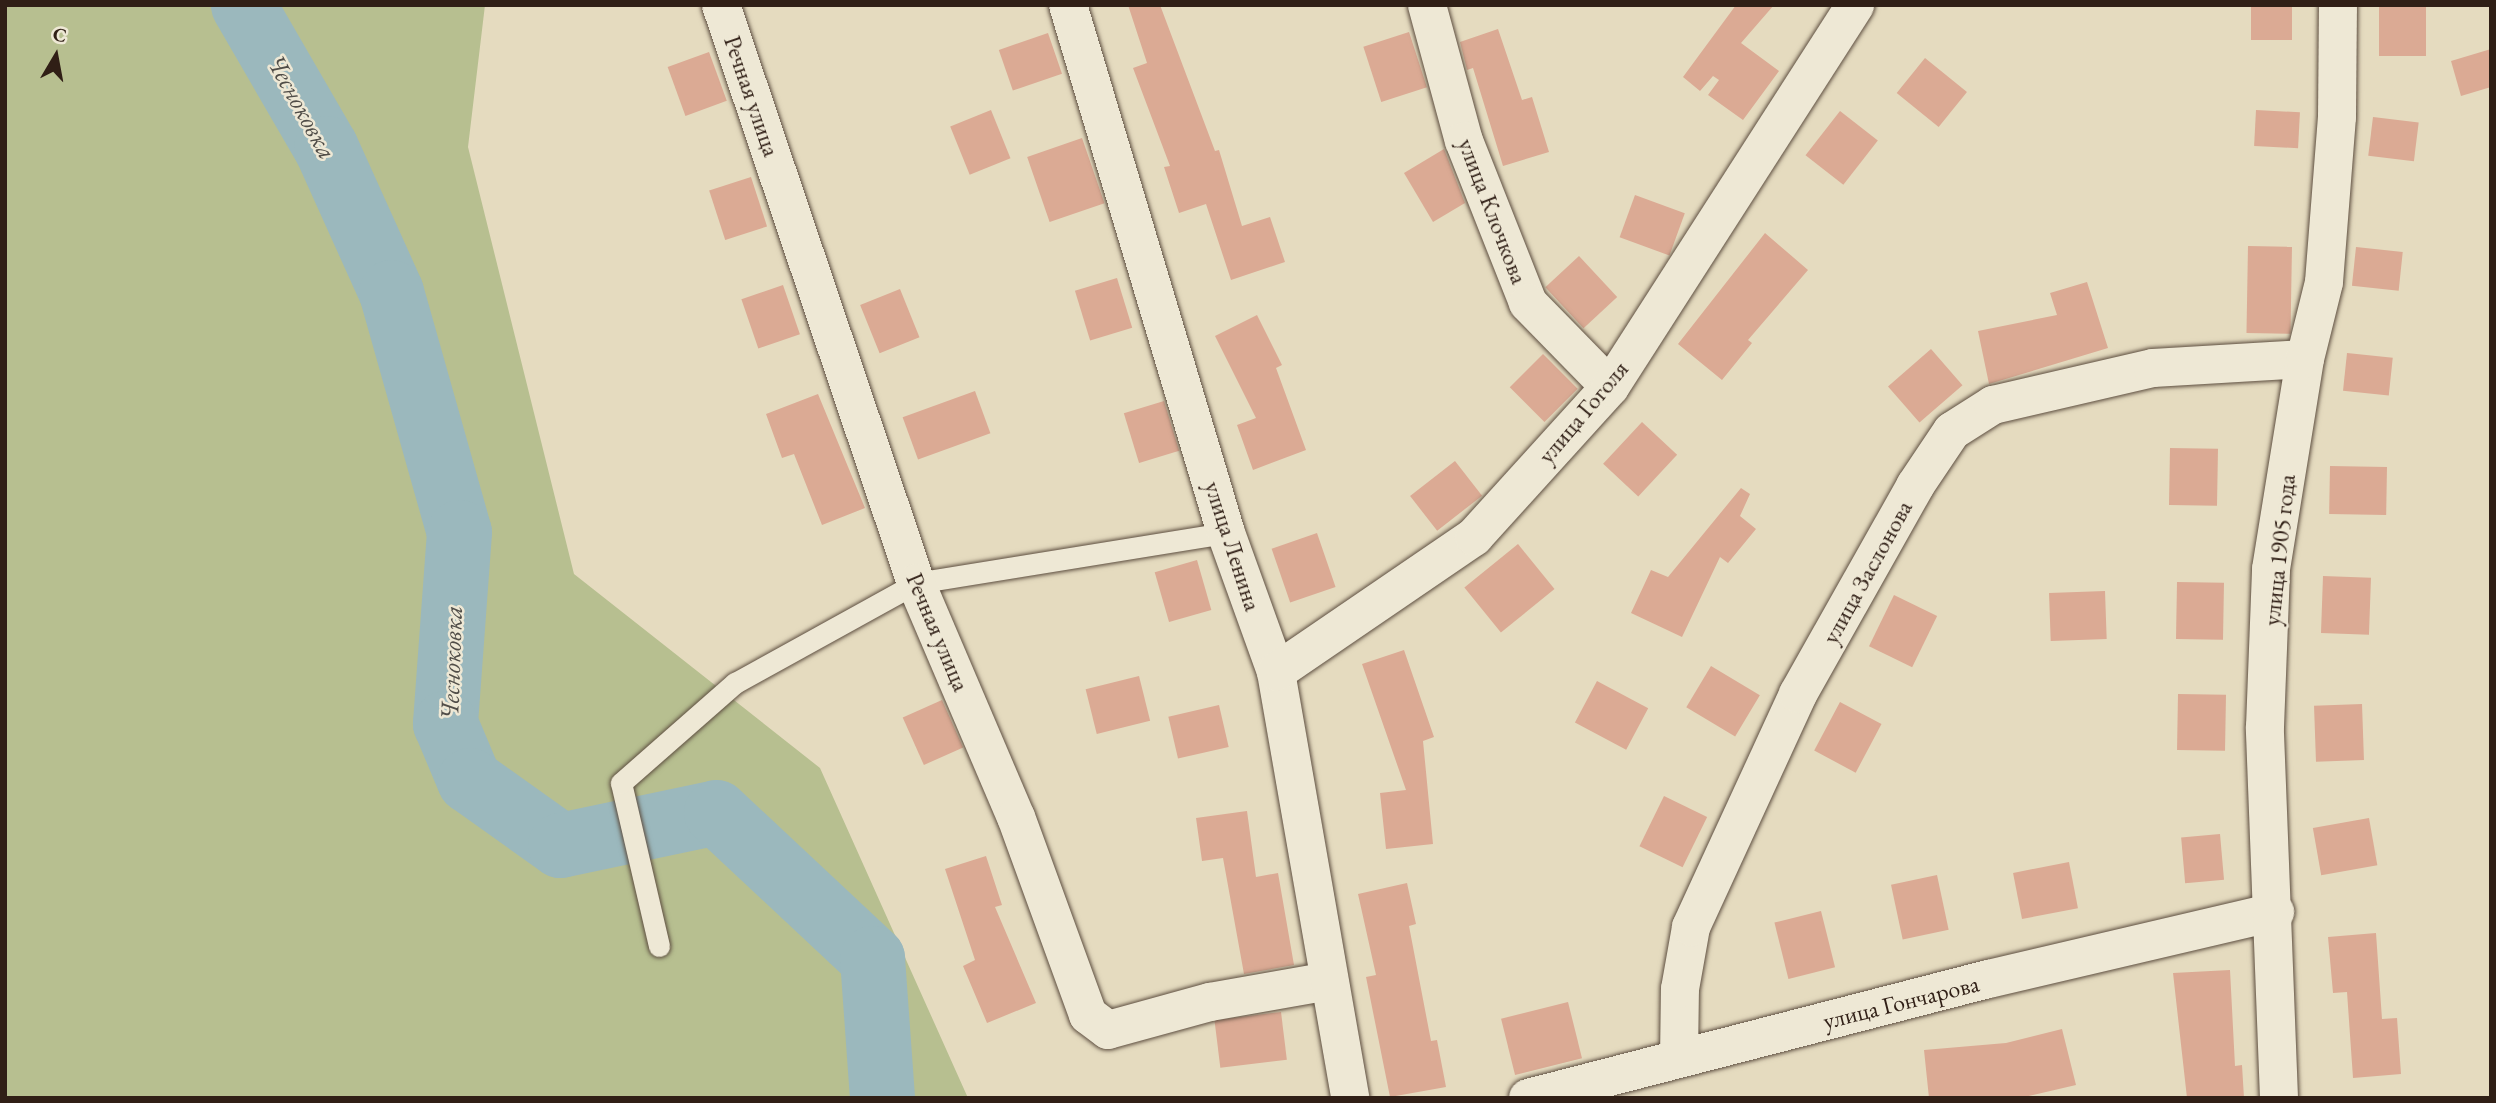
<!DOCTYPE html>
<meta charset="utf-8">
<style>
body{margin:0}
#map{position:relative;width:2496px;height:1103px;overflow:hidden;background:#e5dbbf;font-family:"EB Garamond",serif}
div>[style]{position:absolute}
[style*='--x']{left:calc(var(--x)*1px);top:calc(var(--y)*1px);width:calc(var(--w)*1px);rotate:calc(var(--a)*1deg)}
.green>*{inset:0;background:#b7bf90}
.river>*{height:65px;margin:-32.5px;padding:0 32.5px;transform-origin:32.5px;border-radius:32.5px;background:#9bb8bd}
.building>*{inset:0;background:#dbaa94;transform-origin:0 0}
.roads{filter:drop-shadow(0 0 2px #5d4e40) drop-shadow(0 0 2px #5d4e40)}
.lane>*{height:21px;margin:-10.5px;padding:0 10.5px;transform-origin:10.5px;border-radius:10.5px;background:#eee8d5}
.street>*{height:38px;margin:-19px;padding:0 19px;transform-origin:19px;border-radius:19px;background:#eee8d5}
span{translate:-50% -50%;white-space:nowrap;text-align:center;line-height:1.15;-webkit-text-stroke:5px #eee8d5;paint-order:stroke}
.street-label{font-size:24px;color:#301f16}
.water-label{font-size:26px;color:#504d48;font-style:italic}
.frame{position:absolute;inset:0;border:7px solid #301f16;pointer-events:none}
.north{position:absolute;left:21px;top:21px;width:70px;height:70px;-webkit-text-stroke:5px #eee8d5;paint-order:stroke;rotate:10deg;font-size:19px;font-weight:700;line-height:28px;text-align:center;color:#301f16}
.north::after{content:'';display:block;margin:auto;width:24px;height:32px;background:#301f16;clip-path:polygon(50% 0,100% 100%,50% 72%,0 100%)}
</style>
<div id="map">
<div class="green">
<div style="clip-path:polygon(5px 5px,485px 5px,468px 147px,574px 574px,820px 768px,968px 1098px,5px 1098px)"></div>
</div>
<div class="river">
<div style="--x:243;--y:5;--w:165;--a:59.9"></div>
<div style="--x:326;--y:148;--w:158;--a:65.7"></div>
<div style="--x:391;--y:292;--w:249;--a:74.2"></div>
<div style="--x:459;--y:532;--w:192;--a:94.2"></div>
<div style="--x:445;--y:723;--w:62;--a:67.2"></div>
<div style="--x:469;--y:780;--w:112;--a:35.5"></div>
<div style="--x:560;--y:845;--w:159;--a:-11.9"></div>
<div style="--x:716;--y:812;--w:214;--a:43.1"></div>
<div style="--x:872;--y:958;--w:140;--a:85.9"></div>
</div>
<div class="building">
<div style="clip-path:polygon(1128px 5px,1160px 5px,1215px 151px,1219px 150px,1242px 226px,1270px 217px,1285px 262px,1231px 280px,1206px 204px,1179px 213px,1164px 167px,1170px 166px,1133px 68px,1147px 63px)"></div>
<div style="clip-path:polygon(1736px 5px,1774px 5px,1741px 43px,1779px 71px,1743px 120px,1708px 95px,1719px 80px,1713px 76px,1700px 91px,1683px 77px)"></div>
<div style="left:2251px;top:5px;width:41px;height:35px"></div>
<div style="left:2379px;top:5px;width:47px;height:51px"></div>
<div style="clip-path:polygon(1498px 29px,1522px 100px,1532px 97px,1549px 152px,1503px 166px,1473px 68px,1467px 70px,1460px 42px)"></div>
<div style="left:1409px;top:32px;width:58px;height:48px;rotate:72deg"></div>
<div style="left:1048px;top:33px;width:43px;height:52px;rotate:71deg"></div>
<div style="clip-path:polygon(2491px 49px,2491px 87px,2461px 96px,2451px 61px)"></div>
<div style="left:709px;top:52px;width:52px;height:44px;rotate:70deg"></div>
<div style="left:1925px;top:58px;width:54px;height:45px;rotate:39deg"></div>
<div style="left:991px;top:110px;width:52px;height:44px;rotate:68deg"></div>
<div style="left:2256px;top:110px;width:44px;height:36px;rotate:3deg"></div>
<div style="left:1840px;top:111px;width:48px;height:56px;rotate:38deg"></div>
<div style="left:2373px;top:117px;width:46px;height:39px;rotate:7deg"></div>
<div style="left:1082px;top:138px;width:69px;height:58px;rotate:71deg"></div>
<div style="clip-path:polygon(1444px 149px,1465px 203px,1433px 222px,1404px 173px)"></div>
<div style="left:751px;top:177px;width:52px;height:44px;rotate:72deg"></div>
<div style="left:1635px;top:195px;width:53px;height:45px;rotate:20deg"></div>
<div style="clip-path:polygon(1765px 233px,1808px 270px,1748px 340px,1752px 343px,1722px 380px,1678px 344px)"></div>
<div style="left:2248px;top:246px;width:44px;height:87px;rotate:1deg"></div>
<div style="left:2356px;top:247px;width:47px;height:39px;rotate:6deg"></div>
<div style="left:1579px;top:256px;width:56px;height:46px;rotate:47deg"></div>
<div style="left:1117px;top:278px;width:52px;height:44px;rotate:73deg"></div>
<div style="clip-path:polygon(2087px 282px,2108px 348px,1989px 384px,1978px 331px,2057px 315px,2050px 293px)"></div>
<div style="left:783px;top:285px;width:52px;height:44px;rotate:71deg"></div>
<div style="left:900px;top:289px;width:52px;height:43px;rotate:68deg"></div>
<div style="clip-path:polygon(1257px 315px,1282px 365px,1276px 368px,1306px 450px,1253px 470px,1237px 425px,1256px 418px,1215px 336px)"></div>
<div style="left:1931px;top:349px;width:48px;height:57px;rotate:49deg"></div>
<div style="left:2347px;top:353px;width:46px;height:38px;rotate:6deg"></div>
<div style="left:1543px;top:354px;width:49px;height:47px;rotate:45deg"></div>
<div style="left:975px;top:391px;width:45px;height:77px;rotate:70deg"></div>
<div style="clip-path:polygon(818px 394px,865px 508px,822px 525px,794px 454px,782px 458px,766px 414px)"></div>
<div style="left:1164px;top:401px;width:52px;height:42px;rotate:73deg"></div>
<div style="left:1642px;top:422px;width:48px;height:57px;rotate:43deg"></div>
<div style="left:2170px;top:448px;width:48px;height:57px;rotate:1deg"></div>
<div style="left:1455px;top:461px;width:44px;height:57px;rotate:52deg"></div>
<div style="left:2330px;top:466px;width:57px;height:48px;rotate:1deg"></div>
<div style="clip-path:polygon(1741px 488px,1750px 494px,1740px 516px,1756px 529px,1728px 563px,1720px 557px,1682px 637px,1631px 613px,1651px 570px,1668px 577px)"></div>
<div style="left:1317px;top:533px;width:57px;height:48px;rotate:71deg"></div>
<div style="left:1518px;top:544px;width:58px;height:69px;rotate:51deg"></div>
<div style="left:1197px;top:560px;width:52px;height:44px;rotate:74deg"></div>
<div style="left:2323px;top:576px;width:48px;height:57px;rotate:2deg"></div>
<div style="left:2177px;top:582px;width:47px;height:57px;rotate:1deg"></div>
<div style="left:2105px;top:591px;width:48px;height:56px;rotate:88deg"></div>
<div style="left:1894px;top:595px;width:48px;height:57px;rotate:26deg"></div>
<div style="clip-path:polygon(1404px 650px,1434px 737px,1423px 741px,1433px 844px,1386px 849px,1380px 793px,1406px 790px,1362px 664px)"></div>
<div style="left:1711px;top:666px;width:57px;height:48px;rotate:31deg"></div>
<div style="left:1139px;top:676px;width:46px;height:55px;rotate:76deg"></div>
<div style="left:1597px;top:681px;width:58px;height:47px;rotate:28deg"></div>
<div style="left:2178px;top:694px;width:48px;height:56px;rotate:1deg"></div>
<div style="left:942px;top:700px;width:52px;height:43px;rotate:66deg"></div>
<div style="left:1840px;top:702px;width:47px;height:55px;rotate:28deg"></div>
<div style="left:2362px;top:704px;width:56px;height:48px;rotate:88deg"></div>
<div style="left:1219px;top:705px;width:43px;height:52px;rotate:77deg"></div>
<div style="left:1664px;top:796px;width:48px;height:56px;rotate:26deg"></div>
<div style="clip-path:polygon(1247px 811px,1256px 877px,1278px 873px,1294px 965px,1244px 974px,1223px 858px,1202px 861px,1196px 818px)"></div>
<div style="left:2369px;top:818px;width:48px;height:57px;rotate:80deg"></div>
<div style="left:2220px;top:834px;width:46px;height:39px;rotate:85deg"></div>
<div style="clip-path:polygon(986px 856px,1002px 905px,995px 907px,1036px 1003px,987px 1023px,963px 966px,975px 960px,945px 869px)"></div>
<div style="left:2069px;top:862px;width:47px;height:57px;rotate:79deg"></div>
<div style="left:1937px;top:875px;width:56px;height:47px;rotate:78deg"></div>
<div style="clip-path:polygon(1407px 883px,1416px 924px,1409px 926px,1431px 1041px,1437px 1040px,1446px 1087px,1390px 1097px,1366px 977px,1376px 975px,1358px 894px)"></div>
<div style="left:1821px;top:911px;width:58px;height:48px;rotate:76deg"></div>
<div style="clip-path:polygon(2376px 933px,2382px 1019px,2397px 1018px,2401px 1074px,2353px 1078px,2347px 992px,2333px 993px,2328px 937px)"></div>
<div style="clip-path:polygon(2230px 970px,2235px 1066px,2242px 1065px,2244px 1098px,2187px 1098px,2173px 973px)"></div>
<div style="left:1568px;top:1002px;width:58px;height:69px;rotate:76deg"></div>
<div style="left:1281px;top:1012px;width:48px;height:67px;rotate:83deg"></div>
<div style="clip-path:polygon(2062px 1029px,2076px 1085px,2020px 1098px,1929px 1098px,1924px 1050px,2006px 1043px)"></div>
</div>
<div class="roads">
<div class="lane">
<div style="--x:659;--y:946;--w:167;--a:-103.1"></div>
<div style="--x:621;--y:783;--w:152;--a:-41.3"></div>
<div style="--x:735;--y:683;--w:207;--a:-28.9"></div>
<div style="--x:916;--y:583;--w:314;--a:-9.2"></div>
</div>
<div class="street">
<div style="--x:721;--y:5;--w:610;--a:71.36"></div>
<div style="--x:916;--y:583;--w:254;--a:66.9"></div>
<div style="--x:1016;--y:817;--w:211;--a:70"></div>
<div style="--x:1088;--y:1015;--w:25;--a:37"></div>
<div style="--x:1108;--y:1030;--w:106;--a:-15.4"></div>
<div style="--x:1210;--y:1002;--w:121;--a:-10"></div>
<div style="--x:1068;--y:5;--w:551;--a:73.34"></div>
<div style="--x:1226;--y:533;--w:148;--a:70.2"></div>
<div style="--x:1276;--y:672;--w:432;--a:80.1"></div>
<div style="--x:1427;--y:5;--w:141;--a:74.8"></div>
<div style="--x:1464;--y:141;--w:174;--a:68.4"></div>
<div style="--x:1528;--y:303;--w:117;--a:45.7"></div>
<div style="--x:1276;--y:672;--w:240;--a:-34.3"></div>
<div style="--x:1474;--y:537;--w:202;--a:-47.8"></div>
<div style="--x:1610;--y:387;--w:454;--a:-57.3"></div>
<div style="--x:1679;--y:1058;--w:69;--a:-89.2"></div>
<div style="--x:1680;--y:989;--w:63;--a:-79.9"></div>
<div style="--x:1691;--y:927;--w:256;--a:-65.3"></div>
<div style="--x:1798;--y:694;--w:239;--a:-60.6"></div>
<div style="--x:1915;--y:486;--w:66;--a:-56.1"></div>
<div style="--x:1952;--y:431;--w:49;--a:-32.4"></div>
<div style="--x:1993;--y:405;--w:164;--a:-13"></div>
<div style="--x:2153;--y:368;--w:152;--a:-3.4"></div>
<div style="--x:1528;--y:1098;--w:476;--a:-14.5"></div>
<div style="--x:1989;--y:979;--w:294;--a:-13.2"></div>
<div style="--x:2279;--y:1098;--w:371;--a:-92.2"></div>
<div style="--x:2265;--y:727;--w:158;--a:-87.8"></div>
<div style="--x:2271;--y:569;--w:213;--a:-80.8"></div>
<div style="--x:2305;--y:359;--w:79;--a:-76.1"></div>
<div style="--x:2324;--y:282;--w:166;--a:-85.5"></div>
<div style="--x:2337;--y:117;--w:112;--a:-89.5"></div>
</div>
</div>
<div class="street-label">
<span style="left:752px;top:96px;rotate:71deg">Речная улица</span>
<span style="left:1493px;top:211px;rotate:69deg">улица Клочкова</span>
<span style="left:1583px;top:412px;rotate:-50deg">улица Гоголя</span>
<span style="left:1233px;top:546px;rotate:72deg">улица Ленина</span>
<span style="left:2279px;top:550px;rotate:-84deg">улица 1905 года</span>
<span style="left:1867px;top:572px;rotate:-61deg">улица Заслонова</span>
<span style="left:938px;top:632px;rotate:67deg">Речная улица</span>
<span style="left:1901px;top:1002px;rotate:-14deg">улица Гончарова</span>
</div>
<div class="water-label">
<span style="left:301px;top:107px;rotate:61deg">Чесноковка</span>
<span style="left:452px;top:663px;rotate:-88deg">Чесноковка</span>
</div>
<div class="frame"></div>
<div class="north">С</div>
</div>
